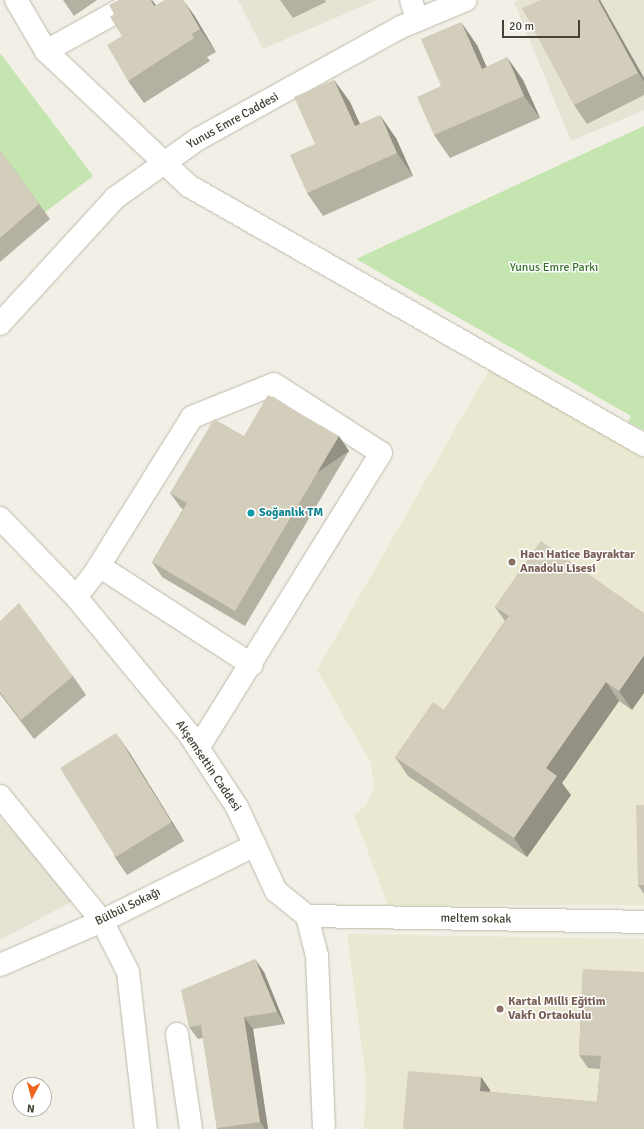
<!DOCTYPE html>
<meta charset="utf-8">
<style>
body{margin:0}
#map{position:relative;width:644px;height:1129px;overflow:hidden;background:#f2f0e6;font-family:Signika,sans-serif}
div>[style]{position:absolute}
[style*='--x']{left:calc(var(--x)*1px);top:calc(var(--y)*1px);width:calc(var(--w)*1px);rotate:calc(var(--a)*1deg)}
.residential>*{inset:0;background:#e6e3d4}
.education>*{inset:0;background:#eae8d0}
.green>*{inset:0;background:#c4e4b0}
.roads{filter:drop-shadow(0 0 1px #bdb9a9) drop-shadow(0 0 1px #bdb9a9)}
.minor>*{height:22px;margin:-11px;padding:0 11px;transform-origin:11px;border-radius:11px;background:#fff}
.wall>*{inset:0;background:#b5b1a2}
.shaded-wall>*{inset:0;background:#949084;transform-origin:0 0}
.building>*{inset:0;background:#d3cebc;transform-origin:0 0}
.dots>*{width:11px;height:11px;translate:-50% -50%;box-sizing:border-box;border:2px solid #fff;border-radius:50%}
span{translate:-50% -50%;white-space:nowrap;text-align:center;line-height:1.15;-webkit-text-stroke:3px #fff;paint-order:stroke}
.street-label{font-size:12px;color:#444135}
.park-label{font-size:12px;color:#3a732c}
.culture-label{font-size:12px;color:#0d838f;font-weight:700}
.left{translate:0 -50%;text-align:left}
.education-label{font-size:12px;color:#785e54;font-weight:700}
.north{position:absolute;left:12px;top:1077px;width:40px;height:40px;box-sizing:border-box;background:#fff;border:1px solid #b4b3ae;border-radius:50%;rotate:186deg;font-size:11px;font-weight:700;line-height:16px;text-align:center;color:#444135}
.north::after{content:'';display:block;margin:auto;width:14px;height:18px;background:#ef6420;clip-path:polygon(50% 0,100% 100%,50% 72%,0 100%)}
.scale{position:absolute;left:502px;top:20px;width:78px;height:18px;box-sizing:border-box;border:2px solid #444135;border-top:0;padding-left:5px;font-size:12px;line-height:14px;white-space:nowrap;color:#444135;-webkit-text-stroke:3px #fff;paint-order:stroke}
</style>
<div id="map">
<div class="residential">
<div style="clip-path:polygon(238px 0,377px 0,263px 49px)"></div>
<div style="clip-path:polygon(519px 0,644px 0,644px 110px,571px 141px,514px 2px)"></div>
<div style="clip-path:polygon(0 817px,77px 899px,0 940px)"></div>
</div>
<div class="education">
<div style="clip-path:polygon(493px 363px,644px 453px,644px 905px,388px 905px,354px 815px,366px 805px,374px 789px,371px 763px,317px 670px)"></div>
<div style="clip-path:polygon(347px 934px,644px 939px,644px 1129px,364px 1129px,366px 1078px)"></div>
</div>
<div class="green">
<div style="clip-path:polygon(0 53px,93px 176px,44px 213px,0 155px)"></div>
<div style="clip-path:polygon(644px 126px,644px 430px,628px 422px,631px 416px,356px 259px)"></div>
</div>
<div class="roads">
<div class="minor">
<div style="--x:16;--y:0;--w:59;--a:59.5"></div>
<div style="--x:46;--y:51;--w:197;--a:43.4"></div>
<div style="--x:189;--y:186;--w:524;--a:29.65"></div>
<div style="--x:411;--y:0;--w:21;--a:73"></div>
<div style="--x:46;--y:51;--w:105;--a:-29"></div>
<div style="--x:0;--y:324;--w:171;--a:-47.6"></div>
<div style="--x:115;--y:198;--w:102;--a:-35.4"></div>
<div style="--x:198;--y:139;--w:232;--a:-28.9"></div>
<div style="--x:401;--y:27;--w:70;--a:-22.6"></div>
<div style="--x:0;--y:518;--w:110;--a:46.1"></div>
<div style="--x:76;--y:597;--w:178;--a:50.5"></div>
<div style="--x:189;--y:734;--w:87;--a:56.7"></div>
<div style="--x:237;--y:807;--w:93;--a:65.1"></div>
<div style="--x:276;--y:891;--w:40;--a:39"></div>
<div style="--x:307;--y:916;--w:41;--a:76"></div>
<div style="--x:317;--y:956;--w:173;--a:87.7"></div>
<div style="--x:99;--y:566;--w:182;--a:32.9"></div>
<div style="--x:76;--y:597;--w:29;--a:-52"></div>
<div style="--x:94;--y:574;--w:185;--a:-58"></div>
<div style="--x:192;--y:417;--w:88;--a:-21.9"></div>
<div style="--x:274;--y:384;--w:127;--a:32.8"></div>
<div style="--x:381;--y:453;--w:347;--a:121.8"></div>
<div style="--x:0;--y:796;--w:161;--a:50.8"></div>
<div style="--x:102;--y:921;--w:57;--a:63"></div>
<div style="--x:128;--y:972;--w:158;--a:83.5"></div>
<div style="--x:307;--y:916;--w:337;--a:1"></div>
<div style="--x:0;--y:965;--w:111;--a:-23.3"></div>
<div style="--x:102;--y:921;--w:171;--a:-26.4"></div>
<div style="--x:177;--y:1034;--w:96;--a:81.6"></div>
</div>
</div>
<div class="wall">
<div style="clip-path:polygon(63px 0,97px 0,74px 16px)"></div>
<div style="clip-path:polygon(118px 0,152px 0,156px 5px,194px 15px,216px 52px,207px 57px,210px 61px,144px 103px,128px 81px,122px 36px,114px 14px)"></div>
<div style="clip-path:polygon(280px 0,325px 0,326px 2px,293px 18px)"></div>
<div style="clip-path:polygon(600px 0,644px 78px,644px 95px,587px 124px,574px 105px)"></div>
<div style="clip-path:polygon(477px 45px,486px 66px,523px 80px,540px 118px,450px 158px,434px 135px,441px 86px)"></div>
<div style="clip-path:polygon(334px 80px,350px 102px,360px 124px,396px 138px,413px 176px,323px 216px,307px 193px,315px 144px)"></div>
<div style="clip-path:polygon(0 150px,50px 219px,0 262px)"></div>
<div style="clip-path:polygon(244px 436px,349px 451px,245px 626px,162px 577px,152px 562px,183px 509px,181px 508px,170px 493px)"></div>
<div style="clip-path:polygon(541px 541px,632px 710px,619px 701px,562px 783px,571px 795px,527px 857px,408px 776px,395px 757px,444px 710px,505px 621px,495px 607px)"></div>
<div style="clip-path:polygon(0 621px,73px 676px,86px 695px,34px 739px,0 694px)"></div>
<div style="clip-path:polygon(129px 752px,184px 841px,127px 875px,114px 856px)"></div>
<div style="clip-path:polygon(644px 805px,644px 894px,638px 885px)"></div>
<div style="clip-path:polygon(583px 969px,644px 1129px,403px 1129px,481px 1077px,490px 1090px,490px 1092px,597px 1102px,600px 1069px,588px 1068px,579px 1055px)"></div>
<div style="clip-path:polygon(264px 972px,285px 1024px,253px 1029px,268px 1129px,217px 1129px,203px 1038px,198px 1039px,189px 1027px)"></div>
</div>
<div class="shaded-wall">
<div style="clip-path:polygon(151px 0,152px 0,158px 9px,154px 6px)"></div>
<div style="clip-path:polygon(183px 0,194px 15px,216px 52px,200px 29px)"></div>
<div style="clip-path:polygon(598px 0,600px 0,644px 78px,644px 81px,638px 73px)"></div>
<div style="clip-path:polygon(461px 22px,477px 45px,497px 91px,482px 69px)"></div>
<div style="clip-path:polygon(507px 57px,523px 80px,540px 118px,524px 96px)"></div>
<div style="clip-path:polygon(334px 80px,350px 102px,371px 149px,355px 126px)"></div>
<div style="clip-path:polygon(380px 115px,396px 138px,413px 176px,397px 153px)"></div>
<div style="left:339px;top:436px;width:18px;height:204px;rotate:56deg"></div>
<div style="clip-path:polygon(644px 655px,644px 693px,632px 710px,619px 691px)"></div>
<div style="clip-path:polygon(606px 682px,619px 701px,562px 783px,571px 795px,527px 857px,514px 838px,546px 768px)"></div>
<div style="clip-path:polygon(116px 733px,129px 752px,184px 841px,171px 822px)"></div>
<div style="clip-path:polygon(255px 959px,264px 972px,285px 1024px,277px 1012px)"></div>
<div style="clip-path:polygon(244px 1017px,253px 1029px,268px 1129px,265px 1129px,260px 1122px)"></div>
<div style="clip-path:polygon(481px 1077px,490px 1090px,489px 1104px,480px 1091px)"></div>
</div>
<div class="building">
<div style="clip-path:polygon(118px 0,151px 0,154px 6px,165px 0,183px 0,200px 29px,192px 34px,194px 38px,128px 81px,107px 45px,122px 36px,110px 17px,114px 14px,109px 5px)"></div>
<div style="clip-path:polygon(541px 0,598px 0,638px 73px,574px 105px,522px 8px)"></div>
<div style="clip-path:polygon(461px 22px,482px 69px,507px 57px,524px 96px,434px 135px,417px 97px,441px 86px,421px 39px)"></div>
<div style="clip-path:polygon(334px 80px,355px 126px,380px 115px,397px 153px,307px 193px,290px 155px,315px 144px,294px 97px)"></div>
<div style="clip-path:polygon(0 150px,39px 204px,0 238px)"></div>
<div style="clip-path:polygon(268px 395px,339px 436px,235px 611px,152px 562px,187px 503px,170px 493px,214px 419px,244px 436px)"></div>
<div style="clip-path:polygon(541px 541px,644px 613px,644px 655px,619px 691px,606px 682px,546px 768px,557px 776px,514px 838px,395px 757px,433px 702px,444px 710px,509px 616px,495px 607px)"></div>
<div style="clip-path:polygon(19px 603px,73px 676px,21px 720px,0 692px,0 621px)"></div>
<div style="left:116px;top:733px;width:105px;height:66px;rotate:58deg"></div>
<div style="clip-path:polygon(636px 805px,644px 805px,644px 885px,638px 885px)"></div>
<div style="clip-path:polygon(255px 959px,277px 1012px,244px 1017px,260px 1122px,217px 1128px,201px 1025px,189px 1027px,181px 990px)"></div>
<div style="clip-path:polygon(583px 969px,644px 972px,644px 1129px,403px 1129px,408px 1071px,481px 1077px,480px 1091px,597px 1102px,601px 1056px,579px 1055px)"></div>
</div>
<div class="dots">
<div style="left:251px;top:513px;background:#0f9aa8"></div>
<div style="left:512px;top:562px;background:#8d6e63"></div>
<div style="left:500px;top:1009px;background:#8d6e63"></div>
</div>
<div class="street-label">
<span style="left:233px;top:121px;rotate:-29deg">Yunus Emre Caddesi</span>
<span style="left:208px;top:766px;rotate:56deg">Akşemsettin Caddesi</span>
<span style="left:128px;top:907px;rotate:-26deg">Bülbül Sokağı</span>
<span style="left:476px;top:919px;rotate:1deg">meltem sokak</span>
</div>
<div class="park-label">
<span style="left:554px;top:268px">Yunus Emre Parkı</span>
</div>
<div class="culture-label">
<span class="left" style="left:259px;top:513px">Soğanlık TM</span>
</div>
<div class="education-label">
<span class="left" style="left:520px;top:562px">Hacı Hatice Bayraktar<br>Anadolu Lisesi</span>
<span class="left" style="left:508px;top:1009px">Kartal Milli Eğitim<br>Vakfı Ortaokulu</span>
</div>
<div class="north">N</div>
<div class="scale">20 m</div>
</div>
